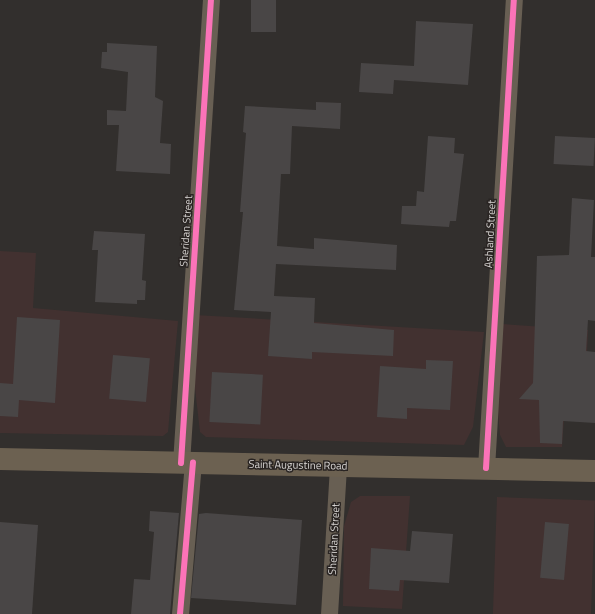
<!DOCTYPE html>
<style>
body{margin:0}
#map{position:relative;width:595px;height:614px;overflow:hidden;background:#322f2d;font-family:"Titillium Web",sans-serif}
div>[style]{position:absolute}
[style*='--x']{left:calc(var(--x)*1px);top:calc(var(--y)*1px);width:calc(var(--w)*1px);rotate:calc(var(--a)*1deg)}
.commercial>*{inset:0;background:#423130;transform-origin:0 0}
.building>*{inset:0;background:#494646;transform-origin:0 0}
.minor>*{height:17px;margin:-8.5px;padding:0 8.5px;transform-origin:8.5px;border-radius:8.5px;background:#685f53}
.secondary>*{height:22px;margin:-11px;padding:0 11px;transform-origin:11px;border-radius:11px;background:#6c6151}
.cycleway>*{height:6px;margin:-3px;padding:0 3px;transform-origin:3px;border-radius:3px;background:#fb73b8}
span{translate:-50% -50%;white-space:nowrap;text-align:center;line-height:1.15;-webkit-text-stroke:3px #292422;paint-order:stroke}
.street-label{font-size:11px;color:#dad7d5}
</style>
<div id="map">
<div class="commercial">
<div style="clip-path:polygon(0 251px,36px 253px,33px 308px,178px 321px,168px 432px,163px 436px,0 433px)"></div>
<div style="clip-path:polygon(195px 315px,484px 332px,473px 427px,464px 445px,206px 437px,200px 432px,192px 362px)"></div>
<div style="clip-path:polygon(501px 324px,588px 330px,586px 376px,567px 374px,562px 447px,506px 447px,500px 435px,497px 400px)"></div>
<div style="clip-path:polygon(360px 496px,410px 496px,402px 609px,343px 606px,344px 526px,351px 502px)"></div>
<div style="left:497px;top:497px;width:98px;height:117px;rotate:2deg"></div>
</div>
<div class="building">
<div style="left:251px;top:0;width:25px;height:32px"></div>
<div style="clip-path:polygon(416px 21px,473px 24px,468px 85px,394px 80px,393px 94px,359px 92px,361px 63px,414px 66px)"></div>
<div style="clip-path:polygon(107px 43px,157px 46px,155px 97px,163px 101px,160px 143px,171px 144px,170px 174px,116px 171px,119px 125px,107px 125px,107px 110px,126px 111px,128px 72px,101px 68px,102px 52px,107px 52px)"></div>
<div style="clip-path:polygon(316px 102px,341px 103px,340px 129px,292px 126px,290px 174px,281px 174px,277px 246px,314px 249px,314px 238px,397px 245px,396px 270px,276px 264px,274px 296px,315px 298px,314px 323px,394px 330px,393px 356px,312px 352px,312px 359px,268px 356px,271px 312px,234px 310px,243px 212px,240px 212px,246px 133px,243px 132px,245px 106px,316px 110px)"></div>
<div style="clip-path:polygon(428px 136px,455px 138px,454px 153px,464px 154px,456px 221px,450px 221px,449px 227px,401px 224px,402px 206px,416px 206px,417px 191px,424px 192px)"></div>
<div style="left:555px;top:136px;width:40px;height:28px;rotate:3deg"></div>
<div style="clip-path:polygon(572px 198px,594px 200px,591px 257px,595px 257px,595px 321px,588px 320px,586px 351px,595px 352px,595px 423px,563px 421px,562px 444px,540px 443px,539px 400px,519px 399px,533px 383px,537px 256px,569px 255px)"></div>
<div style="clip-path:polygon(94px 231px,145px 234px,142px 280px,146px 281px,145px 300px,137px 300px,137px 304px,95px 302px,98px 250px,92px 250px)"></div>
<div style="clip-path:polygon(17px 317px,60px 320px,55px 403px,19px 400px,18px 417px,0 416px,0 383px,13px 384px)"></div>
<div style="left:113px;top:355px;width:37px;height:44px;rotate:5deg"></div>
<div style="clip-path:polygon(426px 360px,453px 361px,450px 410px,407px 408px,407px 419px,377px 417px,380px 366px,426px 369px)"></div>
<div style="left:212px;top:372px;width:51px;height:50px;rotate:3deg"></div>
<div style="clip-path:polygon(150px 511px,179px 513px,170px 614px,131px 614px,134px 579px,150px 580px,154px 532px,149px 531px)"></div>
<div style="clip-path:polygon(206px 513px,302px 520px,296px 605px,191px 598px,199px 514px)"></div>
<div style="clip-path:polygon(0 522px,38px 525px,32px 614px,0 614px)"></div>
<div style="left:545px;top:522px;width:24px;height:56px;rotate:5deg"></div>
<div style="clip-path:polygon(412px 531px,453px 534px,449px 583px,400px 580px,399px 591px,369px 589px,371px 548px,410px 551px)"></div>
</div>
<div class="minor">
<div style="--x:181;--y:463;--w:464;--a:-86.3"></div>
<div style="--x:486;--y:468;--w:469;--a:-86.6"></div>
<div style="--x:180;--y:614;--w:152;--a:-85.1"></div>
<div style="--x:329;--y:614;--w:149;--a:-86.5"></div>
</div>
<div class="secondary">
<div style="--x:0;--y:459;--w:595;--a:1.16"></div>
</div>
<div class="cycleway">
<div style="--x:181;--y:463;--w:464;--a:-86.3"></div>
<div style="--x:486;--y:468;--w:469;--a:-86.6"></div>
<div style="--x:180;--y:614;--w:152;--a:-85.1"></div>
</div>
<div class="street-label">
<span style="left:186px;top:231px;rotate:-86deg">Sheridan Street</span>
<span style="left:490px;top:234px;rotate:-87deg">Ashland Street</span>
<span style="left:298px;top:465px;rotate:1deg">Saint Augustine Road</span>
<span style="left:334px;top:539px;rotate:-87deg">Sheridan Street</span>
</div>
</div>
